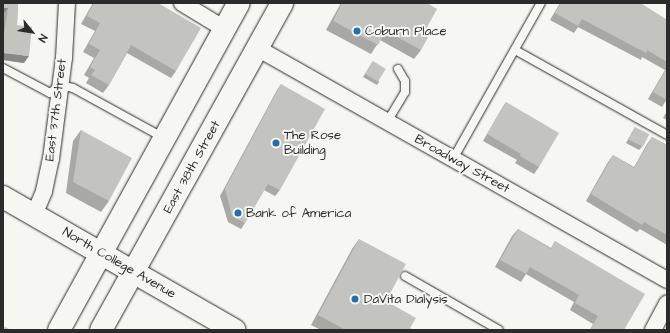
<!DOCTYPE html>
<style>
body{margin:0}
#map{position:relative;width:670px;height:333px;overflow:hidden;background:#f6f6f2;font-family:"Architects Daughter",sans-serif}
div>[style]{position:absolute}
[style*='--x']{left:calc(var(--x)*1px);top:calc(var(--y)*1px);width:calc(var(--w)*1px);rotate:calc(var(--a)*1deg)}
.roads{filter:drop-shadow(0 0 1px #2b2b2b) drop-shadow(0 0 1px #2b2b2b)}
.lane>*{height:8px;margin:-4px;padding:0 4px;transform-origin:4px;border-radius:4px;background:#f6f6f2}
.street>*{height:16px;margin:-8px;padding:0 8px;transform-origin:8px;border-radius:8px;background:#f6f6f2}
.secondary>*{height:22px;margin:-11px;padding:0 11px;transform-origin:11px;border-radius:11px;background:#f6f6f2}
.primary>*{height:22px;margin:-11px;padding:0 11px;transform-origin:11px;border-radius:11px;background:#f6f6f2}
.wall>*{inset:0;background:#a8a8a5}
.shaded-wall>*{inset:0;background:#888886}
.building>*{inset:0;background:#c3c3c0;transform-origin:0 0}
.dots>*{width:11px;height:11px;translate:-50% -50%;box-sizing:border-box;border:2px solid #f6f6f2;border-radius:50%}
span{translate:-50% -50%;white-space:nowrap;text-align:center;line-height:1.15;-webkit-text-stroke:4px #f6f6f2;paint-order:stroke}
.poi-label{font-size:13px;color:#2b2b2b}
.left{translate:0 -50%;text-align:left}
.street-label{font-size:13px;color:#2b2b2b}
.frame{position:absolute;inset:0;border:4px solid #2b2b2b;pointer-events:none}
.north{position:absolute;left:12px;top:12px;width:40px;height:40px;-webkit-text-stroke:3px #f6f6f2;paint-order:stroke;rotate:120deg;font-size:11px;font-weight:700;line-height:16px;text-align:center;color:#2b2b2b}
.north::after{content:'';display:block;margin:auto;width:14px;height:18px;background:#2b2b2b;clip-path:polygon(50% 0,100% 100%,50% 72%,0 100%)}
</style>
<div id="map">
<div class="roads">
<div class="lane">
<div style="--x:515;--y:50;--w:174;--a:29.2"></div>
<div style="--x:3;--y:68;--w:53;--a:28"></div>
<div style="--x:50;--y:93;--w:13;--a:-39"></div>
<div style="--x:60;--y:85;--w:13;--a:13"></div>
<div style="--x:73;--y:88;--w:104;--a:28.8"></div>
<div style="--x:387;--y:122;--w:35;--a:-59"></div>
<div style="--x:405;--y:92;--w:11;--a:-90"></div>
<div style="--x:405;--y:81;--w:14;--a:-120"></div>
<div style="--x:453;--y:159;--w:179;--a:-60.6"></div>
<div style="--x:405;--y:276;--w:108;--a:29.9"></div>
</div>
<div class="street">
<div style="--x:182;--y:3;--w:50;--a:31.2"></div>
<div style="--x:257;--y:48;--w:471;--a:29.5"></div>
<div style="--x:34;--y:215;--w:26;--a:-67"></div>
<div style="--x:44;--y:191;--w:33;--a:-78"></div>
<div style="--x:51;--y:159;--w:102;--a:-82.7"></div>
<div style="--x:64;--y:58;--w:55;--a:-86.9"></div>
<div style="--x:653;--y:330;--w:30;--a:-62"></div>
</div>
<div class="secondary">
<div style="--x:3;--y:197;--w:267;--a:29.9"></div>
</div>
<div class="primary">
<div style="--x:59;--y:330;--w:373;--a:-61.2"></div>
<div style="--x:101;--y:330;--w:374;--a:-61"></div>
</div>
</div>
<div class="wall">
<div style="clip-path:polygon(3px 3px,18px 3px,17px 25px,24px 63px,3px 60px)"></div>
<div style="clip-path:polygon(93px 3px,158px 3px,176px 71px,171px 78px,127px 53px,109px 85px,103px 93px,86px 83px,89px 78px,84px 75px,94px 58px,83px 52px,95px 31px,81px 24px)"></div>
<div style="clip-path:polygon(341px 3px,427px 3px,425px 31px,421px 50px,414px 59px,380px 40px,371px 54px,326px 30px)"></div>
<div style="clip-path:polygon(560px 3px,640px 3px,667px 20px,667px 99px,662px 107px,648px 99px,665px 70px,642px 57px,641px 60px,578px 27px,574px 33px,550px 20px)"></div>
<div style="clip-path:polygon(373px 61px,379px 82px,377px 85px,363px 77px)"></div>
<div style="clip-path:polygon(281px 84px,280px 190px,275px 196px,264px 190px,245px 223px,241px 229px,228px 222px,220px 196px,277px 90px)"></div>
<div style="clip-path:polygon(506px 102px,539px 167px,534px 174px,515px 163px,517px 160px,483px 141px,502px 108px)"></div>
<div style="clip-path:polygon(667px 111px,667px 120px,663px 118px)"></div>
<div style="clip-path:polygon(635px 127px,642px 147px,639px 150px,626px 143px)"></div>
<div style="clip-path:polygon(81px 130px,109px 201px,101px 212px,66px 193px,73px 141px)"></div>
<div style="clip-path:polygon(652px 137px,667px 145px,667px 245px,640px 229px,637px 232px,586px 201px,608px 162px,613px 155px,634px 167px,647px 144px)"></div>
<div style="clip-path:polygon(518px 229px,551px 248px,555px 241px,624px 330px,590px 330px,593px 324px,570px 310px,574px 302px,526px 274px,521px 282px,495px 267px,512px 236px)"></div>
<div style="clip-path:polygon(359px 239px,386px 301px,410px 328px,413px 330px,321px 330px,311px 325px,352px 249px)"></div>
</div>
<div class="shaded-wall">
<div style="clip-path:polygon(3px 8px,8px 8px,3px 14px)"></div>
<div style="clip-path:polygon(3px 53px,29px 56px,24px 63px,3px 60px)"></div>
</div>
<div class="building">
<div style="clip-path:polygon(3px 3px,18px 3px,17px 25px,32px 27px,29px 56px,3px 53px,3px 40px,8px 8px,3px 8px)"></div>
<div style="clip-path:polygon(94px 3px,158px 3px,201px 28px,176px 71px,131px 45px,109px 85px,91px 75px,95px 70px,90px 67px,100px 50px,89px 44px,100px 23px,87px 16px)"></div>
<div style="clip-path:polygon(342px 3px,427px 3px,437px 9px,425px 31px,430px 34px,421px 50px,386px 31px,378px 45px,333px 21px)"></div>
<div style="clip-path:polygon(561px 3px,640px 3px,667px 20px,667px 62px,647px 50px,646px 53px,582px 19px,578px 26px,555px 13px)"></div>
<div style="left:373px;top:61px;width:15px;height:15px;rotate:32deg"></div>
<div style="clip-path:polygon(667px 68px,667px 100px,653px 92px)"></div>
<div style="clip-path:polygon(281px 84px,325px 109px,280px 190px,268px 184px,245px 223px,232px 216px,225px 189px)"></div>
<div style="clip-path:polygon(506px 102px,559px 133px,539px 167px,520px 156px,521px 154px,487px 134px)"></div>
<div style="left:635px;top:127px;width:16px;height:14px;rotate:27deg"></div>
<div style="clip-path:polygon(81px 130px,132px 158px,109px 201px,73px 182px)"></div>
<div style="clip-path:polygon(652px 137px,667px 145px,667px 235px,644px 222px,642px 225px,591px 194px,613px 155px,634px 168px)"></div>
<div style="clip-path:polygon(518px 229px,551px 249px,555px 241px,645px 294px,624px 330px,590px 330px,598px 316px,575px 303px,579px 295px,530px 267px,526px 274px,500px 260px)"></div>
<div style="clip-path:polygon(359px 239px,406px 264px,386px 301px,416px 318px,410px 328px,413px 330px,346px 330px,318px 315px)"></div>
<div style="clip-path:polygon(3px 326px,11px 330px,3px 330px)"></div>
</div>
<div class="dots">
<div style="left:357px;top:31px;background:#1f6fb2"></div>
<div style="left:276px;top:143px;background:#1f6fb2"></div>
<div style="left:238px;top:213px;background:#1f6fb2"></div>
<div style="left:355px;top:299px;background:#1f6fb2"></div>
</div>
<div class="poi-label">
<span class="left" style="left:365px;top:31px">Coburn Place</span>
<span class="left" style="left:284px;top:143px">The Rose<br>Building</span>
<span class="left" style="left:246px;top:213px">Bank of America</span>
<span class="left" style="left:364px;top:299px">DaVita Dialysis</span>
</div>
<div class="street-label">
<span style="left:56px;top:110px;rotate:-83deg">East 37th Street</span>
<span style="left:462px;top:164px;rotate:29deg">Broadway Street</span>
<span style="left:192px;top:167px;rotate:-61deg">East 38th Street</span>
<span style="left:119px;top:263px;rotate:30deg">North College Avenue</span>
</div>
<div class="frame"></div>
<div class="north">N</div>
</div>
